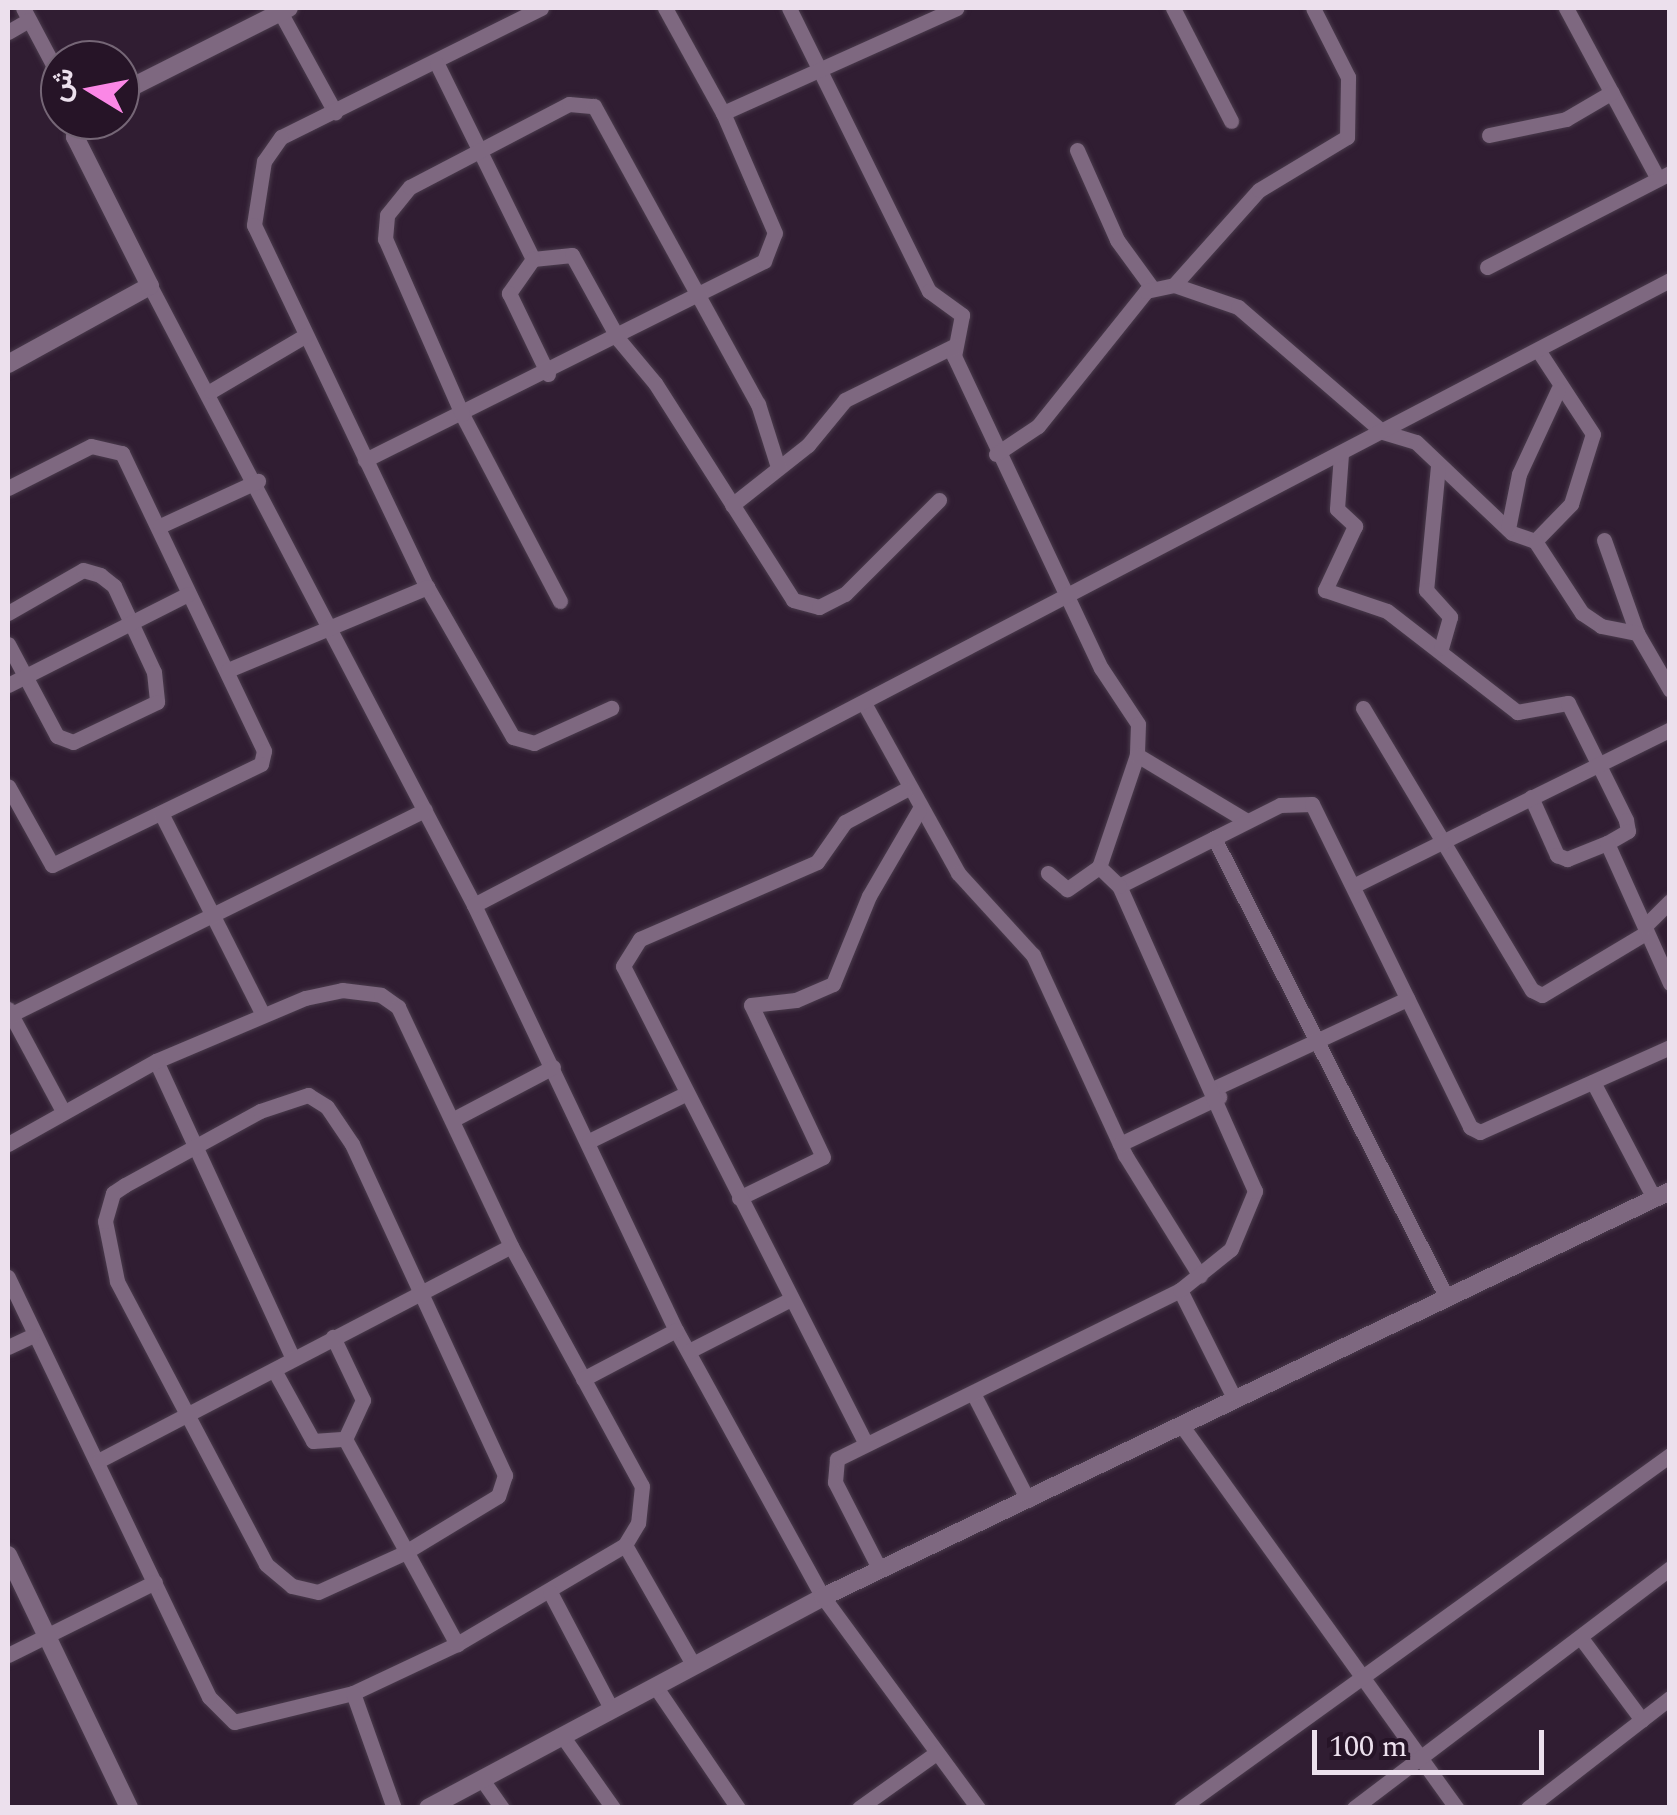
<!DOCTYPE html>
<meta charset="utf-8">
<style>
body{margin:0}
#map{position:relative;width:1677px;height:1815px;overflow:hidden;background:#301d32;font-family:Spectral,Vazirmatn,serif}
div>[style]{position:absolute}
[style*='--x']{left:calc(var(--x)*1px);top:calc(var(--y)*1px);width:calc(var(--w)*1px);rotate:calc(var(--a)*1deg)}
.roads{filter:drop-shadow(0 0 2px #4a3b4c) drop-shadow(0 0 2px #4a3b4c)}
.minor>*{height:15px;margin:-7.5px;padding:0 7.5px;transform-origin:7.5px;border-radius:7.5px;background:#7e6880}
.tertiary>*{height:18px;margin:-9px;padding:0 9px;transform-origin:9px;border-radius:9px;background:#7e6880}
span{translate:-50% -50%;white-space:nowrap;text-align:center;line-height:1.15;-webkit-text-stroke:10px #261427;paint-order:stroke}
.frame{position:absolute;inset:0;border:10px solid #ece0ed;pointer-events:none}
.north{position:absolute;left:40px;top:40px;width:100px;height:100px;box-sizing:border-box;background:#261427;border:2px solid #756676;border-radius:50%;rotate:280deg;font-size:28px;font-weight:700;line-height:40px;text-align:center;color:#ece0ed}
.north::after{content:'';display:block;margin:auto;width:35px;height:45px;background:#fb87e6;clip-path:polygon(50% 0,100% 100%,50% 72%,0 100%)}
.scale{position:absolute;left:1312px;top:1730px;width:232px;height:45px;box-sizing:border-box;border:5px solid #ece0ed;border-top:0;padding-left:12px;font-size:30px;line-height:35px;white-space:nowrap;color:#ece0ed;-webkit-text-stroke:8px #261427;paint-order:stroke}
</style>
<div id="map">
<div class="roads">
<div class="minor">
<div style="--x:23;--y:8;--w:79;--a:62.1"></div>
<div style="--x:278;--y:8;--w:119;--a:61.3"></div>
<div style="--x:541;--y:8;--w:290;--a:153.6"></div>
<div style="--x:281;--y:137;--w:29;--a:125"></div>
<div style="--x:264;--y:161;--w:65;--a:98.9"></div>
<div style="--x:254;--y:225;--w:401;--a:64.5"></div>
<div style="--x:427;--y:587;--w:173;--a:60.2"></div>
<div style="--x:513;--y:737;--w:22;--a:16"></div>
<div style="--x:534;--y:743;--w:85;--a:-24.4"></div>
<div style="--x:789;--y:8;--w:316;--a:63.7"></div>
<div style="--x:929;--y:291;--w:41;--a:36"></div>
<div style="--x:962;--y:315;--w:42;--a:101"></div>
<div style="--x:954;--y:356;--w:345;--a:64.8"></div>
<div style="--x:1101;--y:668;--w:67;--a:56.5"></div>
<div style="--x:1138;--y:724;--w:31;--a:92"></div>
<div style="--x:1137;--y:755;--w:118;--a:108.7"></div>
<div style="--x:1173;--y:8;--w:127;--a:62.8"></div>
<div style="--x:1566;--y:8;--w:194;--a:61.7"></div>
<div style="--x:8;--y:32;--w:24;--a:-30"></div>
<div style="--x:437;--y:64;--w:217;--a:63.8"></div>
<div style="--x:533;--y:259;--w:39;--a:-6"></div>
<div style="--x:572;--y:255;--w:97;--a:61.1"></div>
<div style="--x:619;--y:340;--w:56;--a:50.1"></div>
<div style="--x:655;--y:383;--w:257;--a:57.5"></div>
<div style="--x:793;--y:600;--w:27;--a:15"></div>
<div style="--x:819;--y:607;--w:29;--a:-27"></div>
<div style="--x:845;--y:594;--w:133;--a:-45"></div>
<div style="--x:723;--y:113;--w:256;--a:-24.2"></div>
<div style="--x:1489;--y:135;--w:79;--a:-11.7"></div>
<div style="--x:1566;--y:119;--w:53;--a:-30.4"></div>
<div style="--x:1077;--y:150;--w:98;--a:66"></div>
<div style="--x:1117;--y:240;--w:59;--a:53.9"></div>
<div style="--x:533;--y:259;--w:42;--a:125.2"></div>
<div style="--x:509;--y:293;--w:90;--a:64.3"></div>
<div style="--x:1487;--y:267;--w:206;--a:-27.2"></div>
<div style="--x:1174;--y:285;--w:68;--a:19"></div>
<div style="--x:1238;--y:307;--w:191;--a:40.8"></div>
<div style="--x:1383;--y:432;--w:34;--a:17"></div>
<div style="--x:1416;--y:442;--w:132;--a:43.5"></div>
<div style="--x:1512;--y:533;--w:24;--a:19"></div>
<div style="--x:1535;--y:541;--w:52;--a:-45.8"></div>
<div style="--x:1571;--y:504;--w:73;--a:-72.6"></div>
<div style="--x:1593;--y:434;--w:100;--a:-123.2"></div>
<div style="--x:150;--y:286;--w:699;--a:62.37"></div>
<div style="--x:474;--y:905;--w:471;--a:64.6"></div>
<div style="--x:676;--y:1330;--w:305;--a:61.2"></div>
<div style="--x:823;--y:1597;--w:262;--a:53.7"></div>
<div style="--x:211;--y:391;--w:110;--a:-30.5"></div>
<div style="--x:996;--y:454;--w:50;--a:-33.7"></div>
<div style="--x:1038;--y:426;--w:173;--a:-51.3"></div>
<div style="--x:1146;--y:291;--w:29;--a:-12"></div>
<div style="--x:1174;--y:285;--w:127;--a:-48.2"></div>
<div style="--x:1259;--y:190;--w:103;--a:-31.1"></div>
<div style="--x:1347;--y:137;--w:60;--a:-89"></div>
<div style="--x:1348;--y:77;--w:77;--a:-116.9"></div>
<div style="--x:1341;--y:454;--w:55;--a:94.2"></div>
<div style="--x:1337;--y:509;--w:25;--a:43"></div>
<div style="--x:1355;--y:526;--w:71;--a:115.1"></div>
<div style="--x:1325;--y:590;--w:65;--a:18.7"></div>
<div style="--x:1387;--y:611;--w:165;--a:37.8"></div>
<div style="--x:1517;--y:712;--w:52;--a:-10"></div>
<div style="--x:1568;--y:703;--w:131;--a:63.6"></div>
<div style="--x:1626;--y:820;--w:11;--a:80"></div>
<div style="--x:1628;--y:831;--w:24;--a:150"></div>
<div style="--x:365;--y:460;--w:446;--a:-26.5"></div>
<div style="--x:764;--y:261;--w:30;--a:-69"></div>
<div style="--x:775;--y:233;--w:131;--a:-113.4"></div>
<div style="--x:723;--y:113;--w:120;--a:-118.9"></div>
<div style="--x:1438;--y:466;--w:125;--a:95.5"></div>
<div style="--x:1426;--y:590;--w:36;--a:48"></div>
<div style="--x:1450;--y:617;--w:32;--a:106"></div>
<div style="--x:8;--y:488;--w:93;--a:-26.8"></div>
<div style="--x:91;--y:446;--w:32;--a:13"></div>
<div style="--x:122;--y:453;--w:330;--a:64.5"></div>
<div style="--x:264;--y:751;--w:13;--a:103"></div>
<div style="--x:261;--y:764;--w:232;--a:154.2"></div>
<div style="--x:52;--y:865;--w:90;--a:-119.1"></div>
<div style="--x:732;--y:505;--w:97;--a:-38.3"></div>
<div style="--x:808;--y:445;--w:58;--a:-50.6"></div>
<div style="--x:845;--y:400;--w:122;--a:-26.4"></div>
<div style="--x:160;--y:526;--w:108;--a:-24.7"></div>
<div style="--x:1508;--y:529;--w:56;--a:-78.7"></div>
<div style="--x:1519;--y:474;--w:93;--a:-65.1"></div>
<div style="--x:1604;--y:540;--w:99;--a:70.5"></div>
<div style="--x:1637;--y:633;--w:66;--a:59.9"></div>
<div style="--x:1535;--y:541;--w:86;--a:56.9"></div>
<div style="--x:1582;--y:613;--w:23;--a:34"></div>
<div style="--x:1601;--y:626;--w:37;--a:11"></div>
<div style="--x:560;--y:601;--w:211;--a:-117.7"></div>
<div style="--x:462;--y:414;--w:191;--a:-113.7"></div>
<div style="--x:385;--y:239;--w:24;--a:-85"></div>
<div style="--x:387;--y:215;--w:36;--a:-51"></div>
<div style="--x:410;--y:187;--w:179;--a:-27.6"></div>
<div style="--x:569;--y:104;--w:25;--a:5"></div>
<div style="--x:594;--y:106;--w:340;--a:61.2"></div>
<div style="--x:758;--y:404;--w:66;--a:72.4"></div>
<div style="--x:8;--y:613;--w:86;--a:-29.8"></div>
<div style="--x:83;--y:570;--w:18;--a:16"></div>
<div style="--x:100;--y:575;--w:18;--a:38"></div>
<div style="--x:114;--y:586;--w:95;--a:65.1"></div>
<div style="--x:154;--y:672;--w:30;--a:84"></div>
<div style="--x:157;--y:702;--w:93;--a:154.5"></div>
<div style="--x:73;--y:742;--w:17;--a:-159"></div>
<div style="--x:57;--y:736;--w:104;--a:-118"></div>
<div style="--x:228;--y:670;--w:216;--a:-22.6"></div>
<div style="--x:8;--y:685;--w:202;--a:-26.8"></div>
<div style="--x:865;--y:705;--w:192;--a:61"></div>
<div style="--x:958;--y:873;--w:111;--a:47.6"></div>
<div style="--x:1033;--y:955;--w:220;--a:65.3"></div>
<div style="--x:1125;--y:1155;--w:142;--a:58.2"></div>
<div style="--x:1363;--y:708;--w:329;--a:59.1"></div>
<div style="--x:1532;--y:990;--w:11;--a:27"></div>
<div style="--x:1542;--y:995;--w:119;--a:-30.9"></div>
<div style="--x:1137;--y:755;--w:128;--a:31"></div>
<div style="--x:1531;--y:797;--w:64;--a:65.9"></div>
<div style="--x:1557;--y:855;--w:11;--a:22"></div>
<div style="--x:1567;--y:859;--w:43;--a:-21.8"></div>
<div style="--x:1607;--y:843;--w:154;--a:65.8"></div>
<div style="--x:161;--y:813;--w:226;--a:63.2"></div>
<div style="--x:1214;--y:838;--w:516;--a:63.14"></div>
<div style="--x:1119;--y:886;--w:180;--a:-26.7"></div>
<div style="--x:1280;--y:805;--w:32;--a:-2"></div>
<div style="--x:1312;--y:804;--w:360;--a:63.9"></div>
<div style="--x:1470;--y:1127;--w:11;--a:27"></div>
<div style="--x:1480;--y:1132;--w:208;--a:-24.1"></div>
<div style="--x:1353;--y:886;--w:354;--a:-26.3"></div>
<div style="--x:474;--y:905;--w:1349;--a:-27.59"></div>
<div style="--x:1645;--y:926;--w:35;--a:-45"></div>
<div style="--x:8;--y:1009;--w:116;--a:61.7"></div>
<div style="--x:8;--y:1016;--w:465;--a:-26.3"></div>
<div style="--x:156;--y:1061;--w:328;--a:65.3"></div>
<div style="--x:1593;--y:1082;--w:131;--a:62.3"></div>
<div style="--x:1215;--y:1088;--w:212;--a:-24.9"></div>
<div style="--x:308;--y:1095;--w:22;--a:32"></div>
<div style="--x:327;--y:1107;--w:45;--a:56"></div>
<div style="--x:352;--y:1144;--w:365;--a:65.2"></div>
<div style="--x:505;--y:1475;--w:22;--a:108"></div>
<div style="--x:498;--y:1496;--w:110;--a:148.8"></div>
<div style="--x:404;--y:1553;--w:94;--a:155.6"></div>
<div style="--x:318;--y:1592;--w:27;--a:-167"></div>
<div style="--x:292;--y:1586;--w:34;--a:-140"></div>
<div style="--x:266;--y:1564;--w:320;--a:-117.8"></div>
<div style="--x:117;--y:1281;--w:61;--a:-101.3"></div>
<div style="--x:105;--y:1221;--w:29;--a:-74"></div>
<div style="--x:113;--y:1193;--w:14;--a:-34"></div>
<div style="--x:125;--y:1185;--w:154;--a:-28.7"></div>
<div style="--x:260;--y:1111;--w:51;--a:-18.4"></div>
<div style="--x:452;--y:1120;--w:114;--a:-27.7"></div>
<div style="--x:589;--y:1141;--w:107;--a:-26.1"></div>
<div style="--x:8;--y:1144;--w:170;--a:-29.3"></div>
<div style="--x:156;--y:1061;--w:162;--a:-22.9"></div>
<div style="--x:305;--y:998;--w:38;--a:-12"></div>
<div style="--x:342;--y:990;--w:39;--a:7"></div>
<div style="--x:381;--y:995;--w:21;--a:35"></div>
<div style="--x:398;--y:1007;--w:264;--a:64.7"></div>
<div style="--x:511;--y:1246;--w:273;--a:61.4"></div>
<div style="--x:642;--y:1486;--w:37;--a:96"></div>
<div style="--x:638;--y:1523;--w:26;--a:121"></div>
<div style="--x:625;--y:1545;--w:195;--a:149.5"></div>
<div style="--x:457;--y:1644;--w:115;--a:154.8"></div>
<div style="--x:353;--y:1693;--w:122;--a:166.3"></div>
<div style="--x:234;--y:1722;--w:35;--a:-135"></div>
<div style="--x:209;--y:1697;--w:466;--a:-115.6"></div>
<div style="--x:1120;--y:1144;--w:110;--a:-25.4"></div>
<div style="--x:739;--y:1198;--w:93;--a:-26"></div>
<div style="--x:823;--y:1157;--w:168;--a:-115.3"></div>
<div style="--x:751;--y:1005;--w:45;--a:-6.3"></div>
<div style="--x:796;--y:1000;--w:40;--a:-23.4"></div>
<div style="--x:833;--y:984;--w:95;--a:-67.8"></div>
<div style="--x:869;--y:896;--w:99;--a:-59.8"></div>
<div style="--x:1180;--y:1290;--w:123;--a:63.4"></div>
<div style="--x:8;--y:1347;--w:26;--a:-25"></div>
<div style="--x:689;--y:1351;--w:112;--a:-27"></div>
<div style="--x:274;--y:1370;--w:81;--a:61.2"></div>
<div style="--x:313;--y:1441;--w:32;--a:-4"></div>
<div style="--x:345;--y:1439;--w:43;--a:-65.2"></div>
<div style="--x:363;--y:1400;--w:70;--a:-115.5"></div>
<div style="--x:583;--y:1379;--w:105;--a:-27.8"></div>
<div style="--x:974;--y:1395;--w:118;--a:62.8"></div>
<div style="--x:1182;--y:1426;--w:471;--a:54.3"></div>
<div style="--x:345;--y:1439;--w:234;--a:61.4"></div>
<div style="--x:866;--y:1444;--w:536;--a:-116.95"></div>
<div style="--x:623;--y:966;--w:32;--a:-58"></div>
<div style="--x:640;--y:939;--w:193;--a:-23.5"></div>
<div style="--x:817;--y:862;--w:49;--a:-55"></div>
<div style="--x:845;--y:822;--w:68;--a:-28.1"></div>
<div style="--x:100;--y:1460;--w:463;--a:-27.5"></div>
<div style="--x:625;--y:1545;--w:139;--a:60.3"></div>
<div style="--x:880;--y:1570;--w:99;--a:-117.1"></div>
<div style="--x:835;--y:1482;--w:23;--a:-85"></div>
<div style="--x:837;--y:1459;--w:382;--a:-26.2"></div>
<div style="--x:1180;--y:1290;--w:65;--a:-38.8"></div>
<div style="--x:1231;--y:1249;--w:63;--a:-67.5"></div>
<div style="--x:1255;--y:1191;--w:334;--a:-114"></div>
<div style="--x:1119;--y:886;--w:28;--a:-136"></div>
<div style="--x:1099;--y:867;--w:39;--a:145"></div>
<div style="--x:1067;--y:889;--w:25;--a:-140"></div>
<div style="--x:550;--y:1592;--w:133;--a:62.3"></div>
<div style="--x:1581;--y:1638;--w:102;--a:53.4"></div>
<div style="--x:8;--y:1655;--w:164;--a:-26.4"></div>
<div style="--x:655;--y:1686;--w:148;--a:55.8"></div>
<div style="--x:353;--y:1693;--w:122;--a:70.4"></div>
<div style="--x:563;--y:1737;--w:87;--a:54.8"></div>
<div style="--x:483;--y:1781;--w:33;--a:55"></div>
<div style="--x:859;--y:1808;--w:95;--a:-35.5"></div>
<div style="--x:1181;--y:1808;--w:603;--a:-35.82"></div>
<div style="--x:1354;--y:1808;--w:397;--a:-37.2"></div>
<div style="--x:1528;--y:1808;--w:180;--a:-37.8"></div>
</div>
<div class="tertiary">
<div style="--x:120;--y:93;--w:189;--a:-26.7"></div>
<div style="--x:8;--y:364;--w:162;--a:-28.8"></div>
<div style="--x:150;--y:286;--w:167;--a:-116.7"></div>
<div style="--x:75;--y:137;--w:17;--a:-77"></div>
<div style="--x:8;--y:1555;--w:280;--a:64.4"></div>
<div style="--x:428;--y:1808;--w:448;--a:-28.1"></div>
<div style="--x:823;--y:1597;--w:939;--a:-25.61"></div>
</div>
</div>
<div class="frame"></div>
<div class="north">ش</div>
<div class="scale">100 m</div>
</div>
